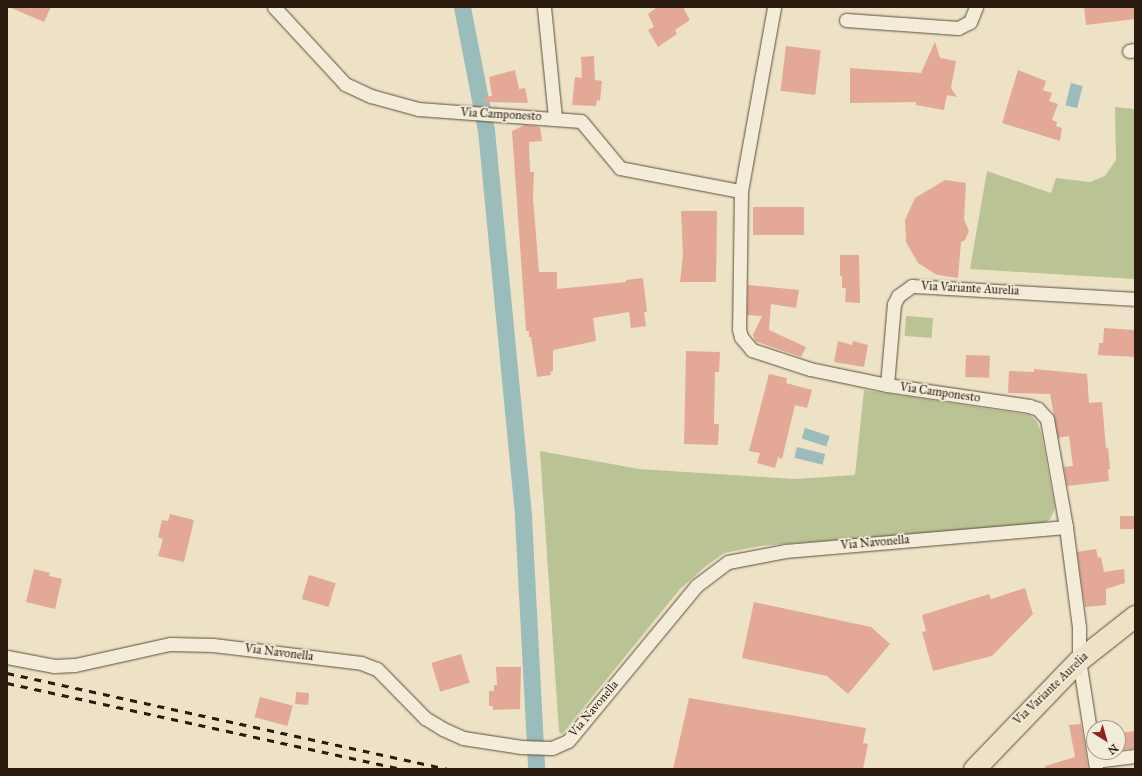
<!DOCTYPE html>
<style>
body{margin:0}
#map{position:relative;width:1142px;height:776px;overflow:hidden;background:#ede2c5;font-family:"IM FELL Great Primer",serif}
div>[style]{position:absolute}
[style*='--x']{left:calc(var(--x)*1px);top:calc(var(--y)*1px);width:calc(var(--w)*1px);rotate:calc(var(--a)*1deg)}
.green>*{inset:0;background:#b9c394;transform-origin:0 0}
.water>*{inset:0;background:#9abcbb;transform-origin:0 0}
.canal>*{height:17px;margin:-8.5px;padding:0 8.5px;transform-origin:8.5px;border-radius:8.5px;background:#9abcbb}
.building>*{inset:0;background:#e3a996;transform-origin:0 0}
.roads{filter:drop-shadow(0 0 1px #5b4d3c) drop-shadow(0 0 1px #5b4d3c)}
.minor>*{height:13px;margin:-6.5px;padding:0 6.5px;transform-origin:6.5px;border-radius:6.5px;background:#f3ecd9}
.primary>*{height:21px;margin:-10.5px;padding:0 10.5px;transform-origin:10.5px;border-radius:10.5px;background:#ede2c5}
.rail>*{height:3px;margin-top:-1.5px;transform-origin:0;background:repeating-linear-gradient(90deg,#2a1b0e 0 7px,transparent 0 14px)}
span{translate:-50% -50%;white-space:nowrap;text-align:center;line-height:1.15;-webkit-text-stroke:3.5px #f3ecd9;paint-order:stroke}
.street-label{font-size:12px;color:#2a1b0e}
.frame{position:absolute;inset:0;border:8px solid #2a1b0e;pointer-events:none}
.north{position:absolute;left:1086px;top:720px;width:40px;height:40px;box-sizing:border-box;background:#f3ecd9;border:1px solid #a39888;border-radius:50%;rotate:143deg;font-size:11px;font-weight:700;line-height:16px;text-align:center;color:#2a1b0e}
.north::after{content:'';display:block;margin:auto;width:14px;height:18px;background:#8f2418;clip-path:polygon(50% 0,100% 100%,50% 72%,0 100%)}
</style>
<div id="map">
<div class="green">
<div style="clip-path:polygon(1115px 107px,1135px 109px,1135px 279px,970px 269px,987px 171px,1051px 193px,1056px 178px,1090px 182px,1105px 176px,1116px 160px)"></div>
<div style="left:906px;top:316px;width:27px;height:20px;rotate:4deg"></div>
<div style="clip-path:polygon(864px 390px,1030px 415px,1036px 420px,1041px 432px,1055px 509px,1050px 519px,1043px 524px,760px 546px,724px 553px,706px 566px,680px 589px,562px 734px,559px 732px,540px 451px,639px 469px,794px 479px,855px 475px)"></div>
</div>
<div class="water">
<div style="left:1071px;top:83px;width:12px;height:23px;rotate:14deg"></div>
<div style="left:805px;top:428px;width:26px;height:11px;rotate:18deg"></div>
<div style="left:797px;top:447px;width:29px;height:11px;rotate:14deg"></div>
</div>
<div class="canal">
<div style="--x:462;--y:7;--w:125;--a:79"></div>
<div style="--x:486;--y:130;--w:389;--a:84.5"></div>
<div style="--x:523;--y:517;--w:252;--a:87"></div>
</div>
<div class="building">
<div style="clip-path:polygon(9px 7px,51px 7px,44px 22px)"></div>
<div style="clip-path:polygon(657px 7px,683px 7px,690px 20px,675px 30px,677px 34px,658px 47px,648px 30px,654px 27px,648px 14px)"></div>
<div style="clip-path:polygon(1084px 7px,1135px 7px,1135px 19px,1086px 25px)"></div>
<div style="clip-path:polygon(935px 42px,940px 58px,956px 61px,951px 88px,957px 97px,947px 95px,944px 110px,916px 105px,916px 102px,850px 103px,850px 68px,921px 73px)"></div>
<div style="left:786px;top:46px;width:35px;height:45px;rotate:7deg"></div>
<div style="clip-path:polygon(594px 56px,595px 80px,602px 81px,600px 101px,597px 100px,596px 106px,572px 105px,575px 77px,582px 78px,581px 57px)"></div>
<div style="clip-path:polygon(515px 70px,519px 89px,525px 88px,528px 103px,485px 102px,484px 97px,492px 96px,489px 77px)"></div>
<div style="clip-path:polygon(1018px 70px,1046px 81px,1043px 90px,1052px 93px,1049px 101px,1058px 104px,1052px 120px,1057px 122px,1056px 126px,1062px 128px,1060px 141px,1002px 123px)"></div>
<div style="clip-path:polygon(525px 125px,540px 127px,542px 141px,529px 142px,530px 172px,534px 172px,533px 198px,539px 272px,557px 272px,557px 289px,626px 282px,626px 280px,643px 278px,647px 312px,644px 312px,646px 326px,631px 328px,629px 312px,593px 318px,596px 341px,553px 350px,553px 371px,550px 372px,551px 375px,537px 377px,531px 337px,529px 337px,529px 331px,526px 331px,512px 131px)"></div>
<div style="clip-path:polygon(945px 180px,966px 183px,964px 219px,969px 231px,965px 240px,961px 242px,958px 278px,937px 275px,918px 263px,906px 242px,905px 220px,915px 198px)"></div>
<div style="left:753px;top:207px;width:51px;height:28px"></div>
<div style="clip-path:polygon(681px 211px,717px 211px,716px 282px,680px 282px,683px 255px)"></div>
<div style="clip-path:polygon(840px 255px,859px 255px,860px 303px,845px 302px,846px 288px,842px 288px,842px 276px,840px 276px)"></div>
<div style="clip-path:polygon(748px 285px,799px 290px,796px 308px,771px 304px,769px 330px,806px 347px,801px 357px,755px 341px,753px 335px,762px 316px,747px 315px)"></div>
<div style="clip-path:polygon(1104px 328px,1135px 330px,1135px 357px,1098px 355px,1099px 343px,1103px 343px)"></div>
<div style="clip-path:polygon(838px 341px,852px 345px,853px 341px,868px 345px,864px 367px,834px 362px)"></div>
<div style="clip-path:polygon(686px 351px,720px 352px,719px 372px,715px 372px,714px 424px,719px 424px,718px 445px,684px 444px)"></div>
<div style="left:966px;top:355px;width:24px;height:22px;rotate:2deg"></div>
<div style="clip-path:polygon(1034px 369px,1087px 374px,1089px 403px,1102px 402px,1106px 448px,1108px 448px,1110px 469px,1108px 469px,1109px 481px,1067px 486px,1064px 467px,1073px 466px,1069px 436px,1058px 438px,1050px 394px,1008px 393px,1009px 371px,1034px 372px)"></div>
<div style="clip-path:polygon(769px 374px,787px 378px,786px 383px,812px 390px,807px 408px,795px 405px,782px 459px,778px 457px,775px 468px,757px 463px,760px 453px,749px 451px)"></div>
<div style="clip-path:polygon(170px 514px,194px 520px,184px 562px,158px 556px,163px 539px,158px 537px,162px 520px,168px 521px)"></div>
<div style="left:1120px;top:516px;width:15px;height:13px"></div>
<div style="clip-path:polygon(1096px 549px,1098px 558px,1101px 557px,1104px 572px,1124px 569px,1125px 583px,1106px 589px,1106px 605px,1085px 607px,1077px 552px)"></div>
<div style="clip-path:polygon(34px 569px,50px 573px,49px 576px,62px 579px,55px 609px,26px 602px)"></div>
<div style="left:309px;top:575px;width:28px;height:25px;rotate:17deg"></div>
<div style="clip-path:polygon(1025px 588px,1033px 614px,992px 656px,933px 671px,922px 632px,926px 631px,922px 615px,989px 594px,991px 599px)"></div>
<div style="clip-path:polygon(754px 602px,871px 627px,890px 644px,848px 694px,827px 676px,742px 658px)"></div>
<div style="left:461px;top:654px;width:30px;height:31px;rotate:73deg"></div>
<div style="clip-path:polygon(496px 667px,521px 667px,520px 709px,493px 710px,493px 706px,489px 706px,489px 691px,494px 691px,494px 685px,497px 685px)"></div>
<div style="left:296px;top:692px;width:13px;height:12px;rotate:4deg"></div>
<div style="left:260px;top:697px;width:34px;height:21px;rotate:15deg"></div>
<div style="clip-path:polygon(689px 698px,866px 728px,863px 743px,868px 744px,863px 769px,673px 769px)"></div>
<div style="clip-path:polygon(1081px 724px,1088px 769px,1045px 769px,1045px 766px,1075px 757px,1069px 725px)"></div>
<div style="clip-path:polygon(1135px 731px,1135px 748px,1118px 750px,1118px 733px)"></div>
</div>
<div class="roads">
<div class="minor">
<div style="--x:274;--y:7;--w:105;--a:47.3"></div>
<div style="--x:345;--y:84;--w:29;--a:25"></div>
<div style="--x:371;--y:96;--w:49;--a:15.5"></div>
<div style="--x:418;--y:109;--w:163;--a:4.2"></div>
<div style="--x:581;--y:121;--w:61;--a:50.3"></div>
<div style="--x:620;--y:168;--w:123;--a:10.8"></div>
<div style="--x:741;--y:191;--w:138;--a:90.8"></div>
<div style="--x:739;--y:329;--w:8;--a:76"></div>
<div style="--x:741;--y:337;--w:17;--a:50"></div>
<div style="--x:752;--y:350;--w:61;--a:18.1"></div>
<div style="--x:810;--y:369;--w:79;--a:11.7"></div>
<div style="--x:887;--y:385;--w:144;--a:8.4"></div>
<div style="--x:1029;--y:406;--w:9;--a:18"></div>
<div style="--x:1038;--y:409;--w:13;--a:48"></div>
<div style="--x:1047;--y:419;--w:110;--a:80"></div>
<div style="--x:1066;--y:527;--w:101;--a:82.6"></div>
<div style="--x:1079;--y:627;--w:33;--a:90"></div>
<div style="--x:1079;--y:660;--w:110;--a:81.1"></div>
<div style="--x:544;--y:7;--w:112;--a:84.3"></div>
<div style="--x:846;--y:20;--w:112;--a:4.1"></div>
<div style="--x:958;--y:28;--w:13;--a:-27"></div>
<div style="--x:970;--y:22;--w:16;--a:-68"></div>
<div style="--x:1129;--y:51;--w:6;--a:-9"></div>
<div style="--x:741;--y:191;--w:187;--a:-79.8"></div>
<div style="--x:887;--y:385;--w:81;--a:-85.1"></div>
<div style="--x:894;--y:304;--w:9;--a:-63"></div>
<div style="--x:898;--y:296;--w:17;--a:-36"></div>
<div style="--x:912;--y:286;--w:223;--a:3.3"></div>
<div style="--x:7;--y:657;--w:48;--a:10.8"></div>
<div style="--x:54;--y:666;--w:21;--a:-3"></div>
<div style="--x:75;--y:665;--w:97;--a:-12.5"></div>
<div style="--x:170;--y:644;--w:43;--a:1.3"></div>
<div style="--x:213;--y:645;--w:149;--a:6.9"></div>
<div style="--x:361;--y:663;--w:17;--a:21"></div>
<div style="--x:377;--y:669;--w:69;--a:45.6"></div>
<div style="--x:425;--y:718;--w:21;--a:31"></div>
<div style="--x:443;--y:729;--w:22;--a:24"></div>
<div style="--x:463;--y:738;--w:59;--a:8.8"></div>
<div style="--x:521;--y:747;--w:31;--a:2"></div>
<div style="--x:552;--y:748;--w:17;--a:-24"></div>
<div style="--x:568;--y:741;--w:201;--a:-50.4"></div>
<div style="--x:696;--y:586;--w:40;--a:-37"></div>
<div style="--x:728;--y:562;--w:58;--a:-10.9"></div>
<div style="--x:785;--y:551;--w:282;--a:-4.9"></div>
<div style="--x:1095;--y:761;--w:40;--a:-7.1"></div>
</div>
<div class="primary">
<div style="--x:974;--y:769;--w:151;--a:-46.1"></div>
<div style="--x:1079;--y:660;--w:71;--a:-38.2"></div>
</div>
</div>
<div class="rail">
<div style="--x:7;--y:673;--w:452;--a:12.3"></div>
<div style="--x:7;--y:683;--w:404;--a:12.3"></div>
</div>
<div class="street-label">
<span style="left:501px;top:115px;rotate:3deg">Via Camponesto</span>
<span style="left:970px;top:289px;rotate:3deg">Via Variante Aurelia</span>
<span style="left:940px;top:393px;rotate:8deg">Via Camponesto</span>
<span style="left:875px;top:543px;rotate:-5deg">Via Navonella</span>
<span style="left:279px;top:653px;rotate:7deg">Via Navonella</span>
<span style="left:1051px;top:689px;rotate:-44deg">Via Variante Aurelia</span>
<span style="left:594px;top:709px;rotate:-50deg">Via Navonella</span>
</div>
<div class="frame"></div>
<div class="north">N</div>
</div>
